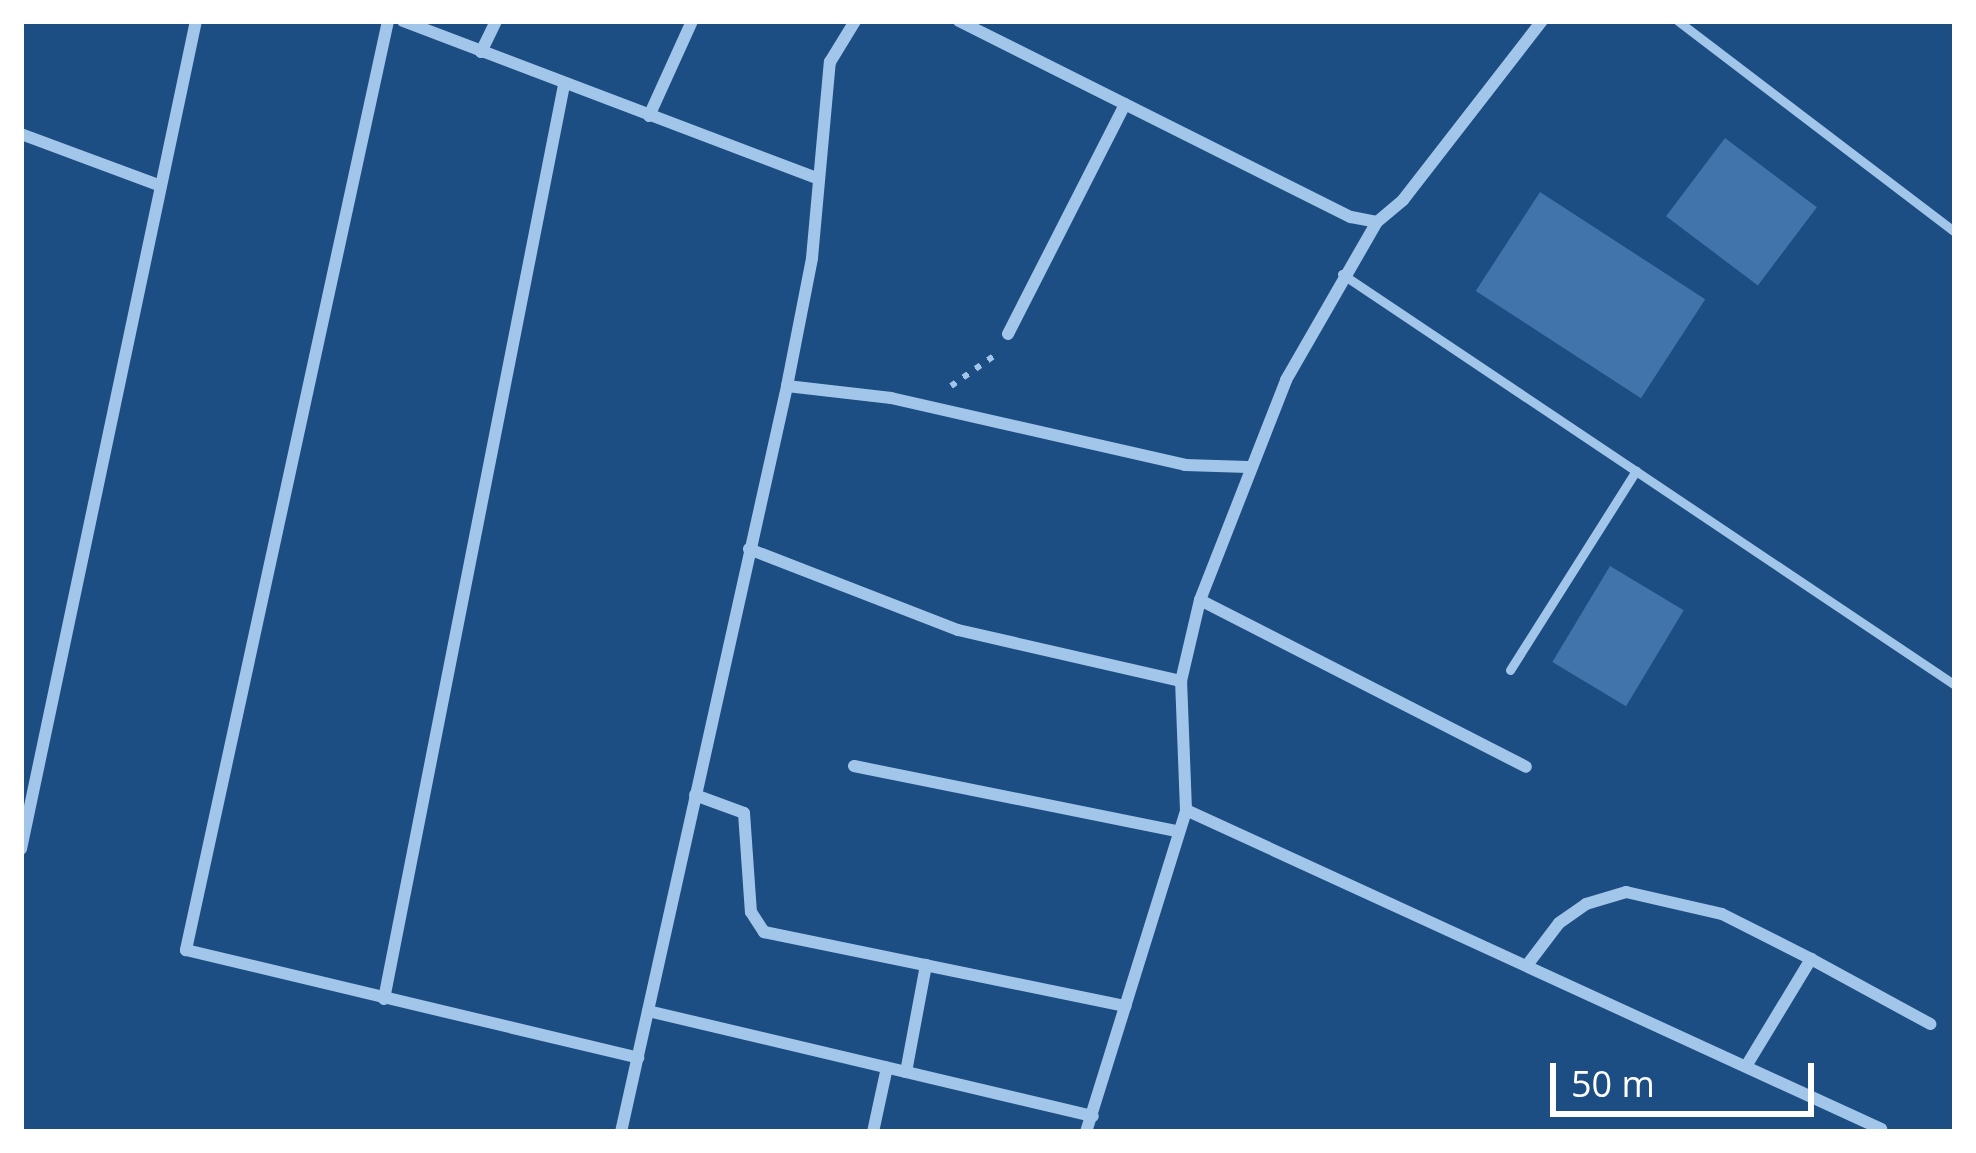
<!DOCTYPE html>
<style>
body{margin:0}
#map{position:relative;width:1976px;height:1153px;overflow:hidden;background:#1c4d83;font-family:"Open Sans",sans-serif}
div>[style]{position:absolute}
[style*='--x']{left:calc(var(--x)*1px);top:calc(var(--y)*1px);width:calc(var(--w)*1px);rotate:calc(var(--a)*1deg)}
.building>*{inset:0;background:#4074aa;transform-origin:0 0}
.path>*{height:6px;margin-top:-3px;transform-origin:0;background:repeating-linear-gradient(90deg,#a2c6ea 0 6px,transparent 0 15px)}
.service>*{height:9px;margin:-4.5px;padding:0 4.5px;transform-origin:4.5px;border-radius:4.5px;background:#a2c6ea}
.minor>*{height:12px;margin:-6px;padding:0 6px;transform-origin:6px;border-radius:6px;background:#a2c6ea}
span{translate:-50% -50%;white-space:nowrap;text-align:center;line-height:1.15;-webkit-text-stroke:12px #1c4d83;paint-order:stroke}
.frame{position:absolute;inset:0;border:24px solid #fff;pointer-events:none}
.scale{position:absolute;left:1550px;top:1063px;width:264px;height:54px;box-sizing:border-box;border:6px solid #fff;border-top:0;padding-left:15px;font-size:36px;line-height:42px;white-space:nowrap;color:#fff;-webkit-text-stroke:9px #1c4d83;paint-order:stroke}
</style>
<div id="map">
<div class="building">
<div style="left:1725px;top:138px;width:115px;height:98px;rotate:37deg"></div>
<div style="left:1540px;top:192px;width:197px;height:118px;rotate:33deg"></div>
<div style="left:1610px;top:566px;width:86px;height:112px;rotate:31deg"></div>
</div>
<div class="path">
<div style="--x:951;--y:386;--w:57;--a:-35.1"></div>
</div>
<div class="service">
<div style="--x:1678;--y:21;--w:348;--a:37.3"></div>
<div style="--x:1342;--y:274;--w:738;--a:33.84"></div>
<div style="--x:1510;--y:670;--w:236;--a:-57.7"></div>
</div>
<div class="minor">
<div style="--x:388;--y:21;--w:951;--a:102.27"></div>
<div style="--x:186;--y:950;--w:465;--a:13.4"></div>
<div style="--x:403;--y:21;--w:442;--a:20.8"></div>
<div style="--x:959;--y:21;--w:438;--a:26.6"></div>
<div style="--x:1351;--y:217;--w:26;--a:11"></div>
<div style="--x:1377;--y:222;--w:34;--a:-40"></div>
<div style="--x:1403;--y:200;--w:227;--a:-52.2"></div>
<div style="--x:481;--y:52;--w:34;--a:-64"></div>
<div style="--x:649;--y:116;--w:104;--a:-65.6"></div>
<div style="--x:21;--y:134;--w:149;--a:20.4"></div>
<div style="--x:1008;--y:334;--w:258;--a:-63"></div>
<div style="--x:787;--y:386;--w:105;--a:6.6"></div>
<div style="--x:891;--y:398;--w:302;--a:12.8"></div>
<div style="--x:1185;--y:465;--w:63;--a:1.8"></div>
<div style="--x:749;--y:549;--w:224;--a:21.2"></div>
<div style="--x:958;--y:630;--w:229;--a:12.9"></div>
<div style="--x:1200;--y:600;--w:366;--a:27.1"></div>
<div style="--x:854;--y:766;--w:328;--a:11.4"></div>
<div style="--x:695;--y:795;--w:52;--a:20.2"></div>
<div style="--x:744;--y:813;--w:99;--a:86"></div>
<div style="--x:751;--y:912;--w:24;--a:57"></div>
<div style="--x:764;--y:932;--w:369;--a:11.6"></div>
<div style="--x:1186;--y:810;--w:765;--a:24.65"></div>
<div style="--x:21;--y:849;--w:846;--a:-78.07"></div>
<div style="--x:1528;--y:964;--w:51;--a:-52.9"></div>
<div style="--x:1559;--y:923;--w:33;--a:-35"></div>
<div style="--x:1586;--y:904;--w:42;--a:-16.7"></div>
<div style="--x:1626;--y:892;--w:98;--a:12.9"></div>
<div style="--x:1722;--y:914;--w:100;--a:26.8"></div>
<div style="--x:384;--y:999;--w:932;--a:-78.86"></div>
<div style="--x:648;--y:1011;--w:457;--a:13.3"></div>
<div style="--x:1748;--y:1063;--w:122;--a:-58.8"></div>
<div style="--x:1811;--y:959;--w:136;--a:28.6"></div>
<div style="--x:906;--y:1072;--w:109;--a:-79.4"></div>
<div style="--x:621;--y:1132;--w:764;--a:-77.45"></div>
<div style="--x:787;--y:386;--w:130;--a:-78.9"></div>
<div style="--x:812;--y:258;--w:197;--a:-84.8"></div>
<div style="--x:830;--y:62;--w:48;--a:-58.6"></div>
<div style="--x:873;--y:1132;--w:66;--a:-77.8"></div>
<div style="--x:1086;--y:1132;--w:337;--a:-72.7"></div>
<div style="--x:1186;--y:810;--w:129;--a:-92.2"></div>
<div style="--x:1181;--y:681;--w:83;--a:-76.8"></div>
<div style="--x:1200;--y:600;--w:236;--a:-68.6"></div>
<div style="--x:1286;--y:380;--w:182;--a:-60.1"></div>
</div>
<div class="frame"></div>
<div class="scale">50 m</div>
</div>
